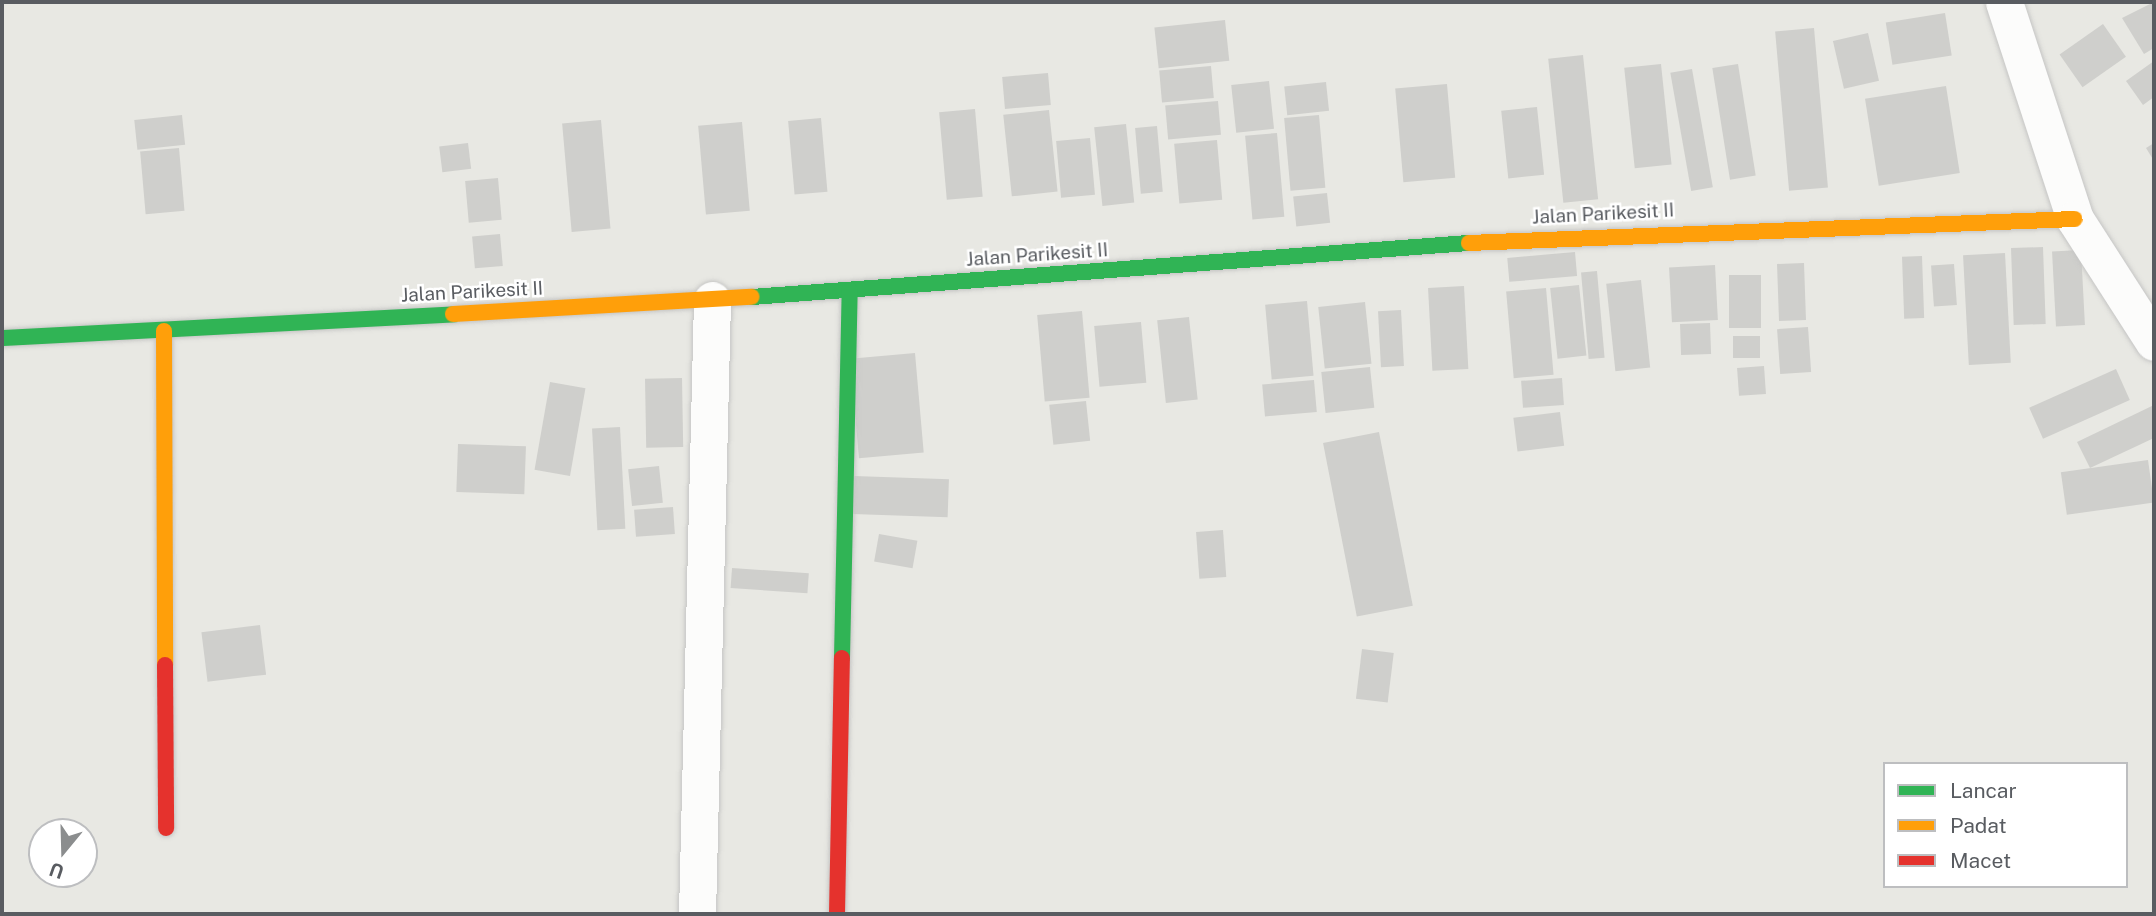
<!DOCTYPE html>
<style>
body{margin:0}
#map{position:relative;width:2156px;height:916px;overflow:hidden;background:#e8e8e3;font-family:"Public Sans",sans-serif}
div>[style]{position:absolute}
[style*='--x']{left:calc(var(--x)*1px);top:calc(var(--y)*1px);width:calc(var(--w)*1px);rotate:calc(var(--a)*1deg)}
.building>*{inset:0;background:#cfcfcc;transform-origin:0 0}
.roads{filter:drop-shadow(0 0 2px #c5c5c4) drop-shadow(0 0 2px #c5c5c4)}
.street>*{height:37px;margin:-18.5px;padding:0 18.5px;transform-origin:18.5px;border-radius:18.5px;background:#fcfcfb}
.fast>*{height:16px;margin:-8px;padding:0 8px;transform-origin:8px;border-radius:8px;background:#30b455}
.slow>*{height:16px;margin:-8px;padding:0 8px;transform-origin:8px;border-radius:8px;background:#ff9f0a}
.jam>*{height:16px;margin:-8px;padding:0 8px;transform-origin:8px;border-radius:8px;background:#e5322d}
span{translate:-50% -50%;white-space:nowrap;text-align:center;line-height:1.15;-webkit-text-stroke:5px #fff;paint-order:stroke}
.street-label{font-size:19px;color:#595c61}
.frame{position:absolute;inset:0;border:4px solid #595c61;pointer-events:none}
.legend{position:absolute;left:1883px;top:762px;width:245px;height:126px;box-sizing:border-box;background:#fff;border:2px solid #bdbec0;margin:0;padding:9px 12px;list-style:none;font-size:21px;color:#595c61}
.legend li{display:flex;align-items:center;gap:14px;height:35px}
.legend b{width:35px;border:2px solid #bdbec0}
.north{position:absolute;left:28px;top:818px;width:70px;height:70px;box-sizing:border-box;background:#fff;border:2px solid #bdbec0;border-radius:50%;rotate:199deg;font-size:19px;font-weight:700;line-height:28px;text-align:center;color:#595c61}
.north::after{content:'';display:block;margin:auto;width:24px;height:32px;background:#8b8d8e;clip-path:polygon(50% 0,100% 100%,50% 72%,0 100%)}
</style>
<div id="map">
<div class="building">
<div style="clip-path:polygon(2154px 2px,2154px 48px,2144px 54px,2122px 18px)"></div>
<div style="left:1945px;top:13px;width:43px;height:60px;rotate:81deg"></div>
<div style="left:1225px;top:20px;width:41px;height:71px;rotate:84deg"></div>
<div style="left:2103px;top:24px;width:40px;height:53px;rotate:55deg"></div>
<div style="left:1814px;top:28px;width:160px;height:39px;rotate:85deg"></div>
<div style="left:1868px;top:33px;width:49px;height:36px;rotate:77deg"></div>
<div style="left:1583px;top:55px;width:145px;height:35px;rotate:84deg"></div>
<div style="clip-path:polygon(2154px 61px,2154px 97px,2143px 105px,2126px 81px)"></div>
<div style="left:1661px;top:64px;width:101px;height:37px;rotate:84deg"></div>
<div style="left:1738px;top:64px;width:113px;height:26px;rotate:81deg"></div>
<div style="left:1211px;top:66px;width:32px;height:52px;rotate:85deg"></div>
<div style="left:1692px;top:69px;width:120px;height:22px;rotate:80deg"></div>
<div style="left:1048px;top:73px;width:32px;height:46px;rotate:85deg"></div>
<div style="left:1269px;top:81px;width:48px;height:38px;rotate:84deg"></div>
<div style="left:1326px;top:82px;width:29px;height:42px;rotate:84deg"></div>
<div style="left:1447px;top:84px;width:94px;height:52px;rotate:85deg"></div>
<div style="left:1946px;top:86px;width:88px;height:82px;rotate:81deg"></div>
<div style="left:1218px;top:101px;width:34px;height:53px;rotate:85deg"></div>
<div style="left:1537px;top:107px;width:68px;height:36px;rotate:84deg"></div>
<div style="left:975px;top:109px;width:88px;height:36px;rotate:85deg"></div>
<div style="left:1049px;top:110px;width:82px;height:46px;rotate:84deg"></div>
<div style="left:182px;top:115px;width:30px;height:48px;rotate:84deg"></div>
<div style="left:1319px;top:115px;width:73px;height:35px;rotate:85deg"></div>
<div style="left:821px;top:118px;width:74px;height:33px;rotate:85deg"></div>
<div style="left:601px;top:120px;width:109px;height:39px;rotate:85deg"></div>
<div style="left:742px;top:122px;width:89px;height:44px;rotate:85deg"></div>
<div style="left:1126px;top:124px;width:79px;height:32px;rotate:84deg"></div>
<div style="left:1157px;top:126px;width:66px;height:22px;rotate:85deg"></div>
<div style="left:1277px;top:133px;width:84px;height:32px;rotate:85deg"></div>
<div style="left:1090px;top:138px;width:57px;height:34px;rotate:85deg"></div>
<div style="left:1217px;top:140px;width:60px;height:43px;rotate:85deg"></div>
<div style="left:468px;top:143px;width:26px;height:29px;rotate:83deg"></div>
<div style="clip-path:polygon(2154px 143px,2154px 161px,2146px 148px)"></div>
<div style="left:179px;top:148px;width:63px;height:39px;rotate:85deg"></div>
<div style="left:498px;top:178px;width:42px;height:33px;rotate:85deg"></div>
<div style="left:1327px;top:193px;width:30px;height:34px;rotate:84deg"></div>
<div style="left:500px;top:234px;width:32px;height:28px;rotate:85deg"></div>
<div style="left:2043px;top:247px;width:77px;height:32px;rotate:88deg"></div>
<div style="left:2081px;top:250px;width:75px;height:29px;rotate:87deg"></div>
<div style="left:1575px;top:252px;width:24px;height:68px;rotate:85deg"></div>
<div style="left:2005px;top:253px;width:110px;height:42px;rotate:87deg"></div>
<div style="left:1922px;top:256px;width:62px;height:20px;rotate:88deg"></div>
<div style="left:1804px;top:263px;width:57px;height:27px;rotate:88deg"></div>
<div style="left:1954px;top:264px;width:41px;height:23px;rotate:86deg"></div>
<div style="left:1715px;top:265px;width:55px;height:46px;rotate:87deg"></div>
<div style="left:1597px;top:271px;width:87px;height:16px;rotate:85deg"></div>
<div style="left:1729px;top:275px;width:32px;height:53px"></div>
<div style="left:1641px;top:280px;width:88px;height:35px;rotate:84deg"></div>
<div style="left:1579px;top:285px;width:71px;height:29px;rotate:84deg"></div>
<div style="left:1464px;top:286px;width:83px;height:36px;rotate:87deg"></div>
<div style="left:1546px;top:288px;width:87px;height:40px;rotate:85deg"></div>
<div style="left:1307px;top:301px;width:75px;height:42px;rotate:85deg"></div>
<div style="left:1365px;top:302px;width:62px;height:47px;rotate:84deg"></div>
<div style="left:1401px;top:310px;width:56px;height:23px;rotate:87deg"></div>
<div style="left:1082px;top:311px;width:87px;height:45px;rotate:85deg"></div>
<div style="left:1189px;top:317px;width:83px;height:32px;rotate:84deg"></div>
<div style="left:1141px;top:322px;width:61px;height:47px;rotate:85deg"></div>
<div style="left:1710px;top:323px;width:31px;height:30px;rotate:88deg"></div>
<div style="left:1808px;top:327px;width:45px;height:31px;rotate:86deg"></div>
<div style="left:1733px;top:336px;width:27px;height:22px"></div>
<div style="left:915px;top:353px;width:100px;height:65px;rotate:85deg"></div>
<div style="left:1764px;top:366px;width:28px;height:27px;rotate:86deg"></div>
<div style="left:1370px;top:367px;width:41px;height:49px;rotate:84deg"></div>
<div style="left:2116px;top:369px;width:34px;height:95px;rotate:66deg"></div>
<div style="left:682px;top:378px;width:69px;height:37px;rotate:89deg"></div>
<div style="left:1562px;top:378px;width:27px;height:41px;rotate:86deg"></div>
<div style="left:1314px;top:380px;width:32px;height:52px;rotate:85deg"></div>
<div style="left:550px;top:382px;width:36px;height:89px;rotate:10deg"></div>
<div style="left:1086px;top:401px;width:40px;height:37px;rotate:84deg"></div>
<div style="clip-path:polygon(2154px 405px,2154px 438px,2090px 468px,2077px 442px)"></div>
<div style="left:1560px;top:412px;width:34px;height:47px;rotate:83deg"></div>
<div style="left:620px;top:427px;width:102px;height:28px;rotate:87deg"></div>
<div style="left:1379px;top:432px;width:177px;height:57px;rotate:79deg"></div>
<div style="left:458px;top:444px;width:68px;height:48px;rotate:2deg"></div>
<div style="left:2148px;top:460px;width:43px;height:88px;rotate:82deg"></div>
<div style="left:659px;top:466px;width:37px;height:31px;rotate:84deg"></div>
<div style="left:854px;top:476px;width:95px;height:38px;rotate:2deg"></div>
<div style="left:673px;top:507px;width:27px;height:39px;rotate:86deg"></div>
<div style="left:1223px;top:530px;width:47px;height:27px;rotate:86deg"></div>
<div style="left:879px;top:534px;width:39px;height:28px;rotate:10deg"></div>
<div style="left:732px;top:568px;width:77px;height:20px;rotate:4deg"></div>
<div style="left:260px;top:625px;width:50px;height:59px;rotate:83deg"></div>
<div style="left:1362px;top:649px;width:32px;height:50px;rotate:7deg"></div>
</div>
<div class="roads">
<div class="street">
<div style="--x:2004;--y:2;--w:228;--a:71.9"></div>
<div style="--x:2075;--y:219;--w:146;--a:57.3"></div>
<div style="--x:697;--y:914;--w:614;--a:-88.6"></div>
</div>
<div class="fast">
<div style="--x:752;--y:297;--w:719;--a:-4.31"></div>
<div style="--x:2;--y:338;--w:452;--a:-3"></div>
<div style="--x:842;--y:658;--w:368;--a:-88.8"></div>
</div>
<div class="slow">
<div style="--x:1469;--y:243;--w:606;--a:-2.27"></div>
<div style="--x:453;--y:314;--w:299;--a:-3.3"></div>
<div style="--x:164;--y:331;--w:334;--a:89.8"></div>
</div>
<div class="jam">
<div style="--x:165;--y:665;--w:163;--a:89.6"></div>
<div style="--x:837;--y:914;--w:256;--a:-88.9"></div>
</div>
</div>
<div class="street-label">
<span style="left:1603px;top:214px;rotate:-3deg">Jalan Parikesit II</span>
<span style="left:1037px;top:255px;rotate:-4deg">Jalan Parikesit II</span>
<span style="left:472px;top:292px;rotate:-3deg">Jalan Parikesit II</span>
</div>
<div class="frame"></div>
<ul class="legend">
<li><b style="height:9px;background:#30b455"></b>Lancar</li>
<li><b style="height:9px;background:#ff9f0a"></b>Padat</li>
<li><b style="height:9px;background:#e5322d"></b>Macet</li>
</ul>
<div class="north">U</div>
</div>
